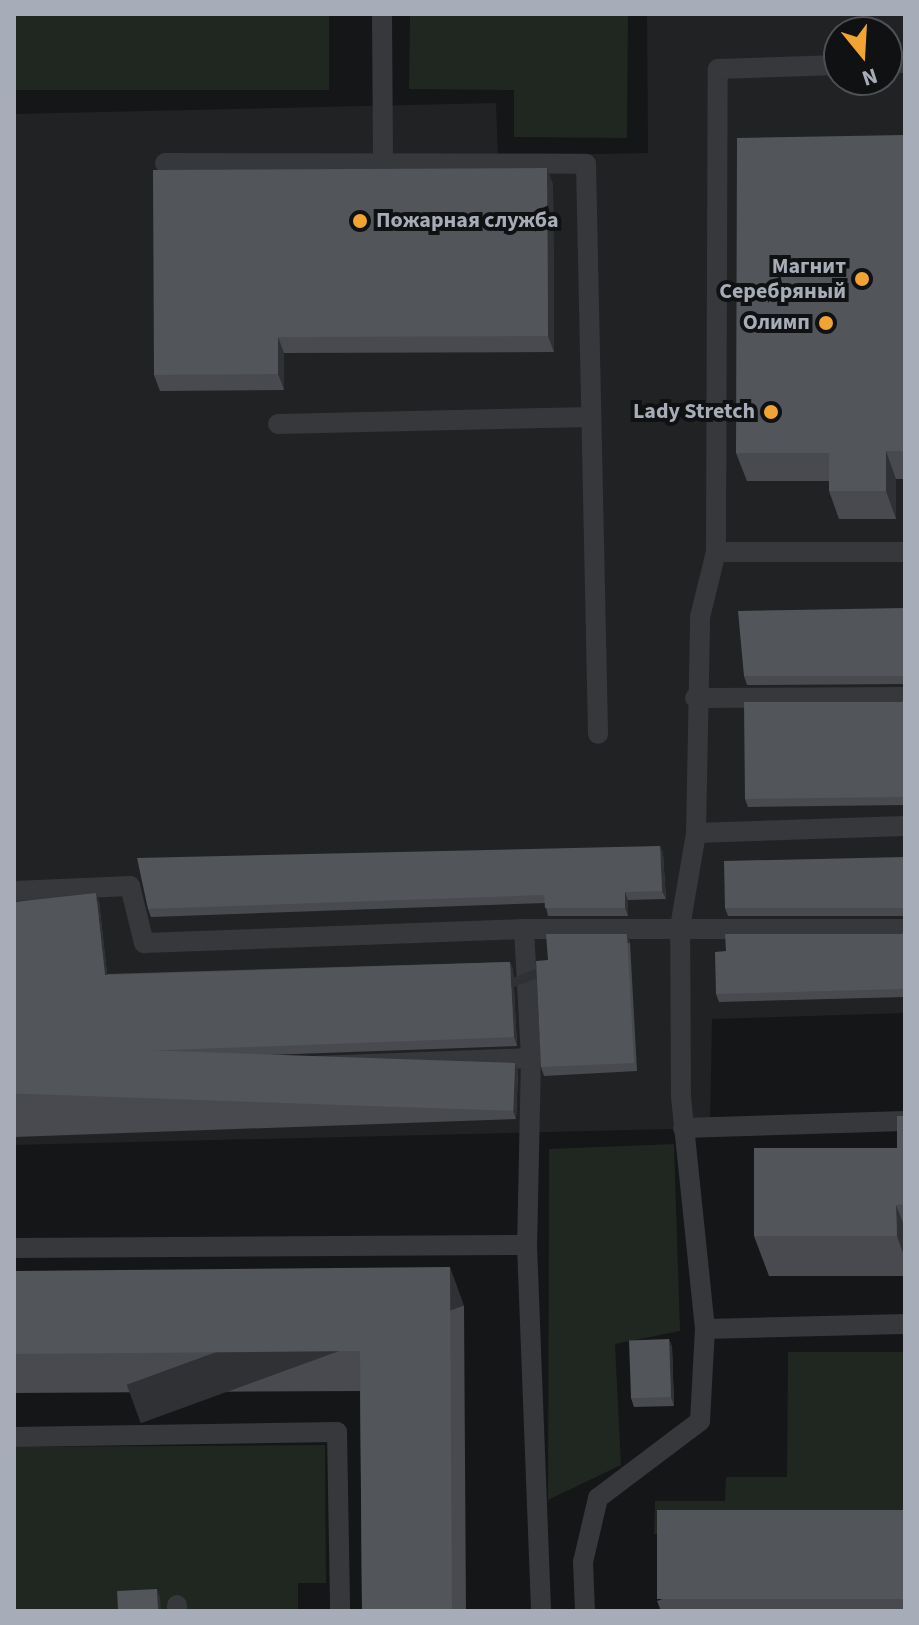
<!DOCTYPE html>
<meta charset="utf-8">
<style>
body{margin:0}
#map{position:relative;width:919px;height:1625px;overflow:hidden;background:#151617;font-family:"Source Sans 3",sans-serif}
div>[style]{position:absolute}
[style*='--x']{left:calc(var(--x)*1px);top:calc(var(--y)*1px);width:calc(var(--w)*1px);rotate:calc(var(--a)*1deg)}
.built>*{inset:0;background:#212224}
.green>*{inset:0;background:#1f2720;transform-origin:0 0}
.service>*{height:20px;margin:-10px;padding:0 10px;transform-origin:10px;border-radius:10px;background:#36383c}
.wall>*{inset:0;background:#484a4f}
.shaded-wall>*{inset:0;background:#2f3134;transform-origin:0 0}
.building>*{inset:0;background:#52555a;transform-origin:0 0}
.dots>*{width:22px;height:22px;translate:-50% -50%;box-sizing:border-box;border:4px solid #101112;border-radius:50%}
span{translate:-50% -50%;white-space:nowrap;text-align:center;line-height:1.15;-webkit-text-stroke:8px #101112;paint-order:stroke}
.poi-label{font-size:22px;color:#a7adb8;font-weight:700}
.left{translate:0 -50%;text-align:left}
.right{translate:-100% -50%;text-align:right}
.frame{position:absolute;inset:0;border:16px solid #a7adb8;pointer-events:none}
.north{position:absolute;left:823px;top:16px;width:80px;height:80px;box-sizing:border-box;background:#101112;border:2px solid #4c4f54;border-radius:50%;rotate:162deg;font-size:22px;font-weight:700;line-height:32px;text-align:center;color:#a7adb8}
.north::after{content:'';display:block;margin:auto;width:28px;height:36px;background:#f2a433;clip-path:polygon(50% 0,100% 100%,50% 72%,0 100%)}
</style>
<div id="map">
<div class="built">
<div style="clip-path:polygon(evenodd,647px 14px,905px 14px,905px 1013px,712px 1019px,710px 1128px,14px 1145px,14px 114px,496px 103px,498px 156px,648px 153px,647px 14px,839px 32px,887px 32px,887px 80px,839px 80px,839px 32px)"></div>
</div>
<div class="green">
<div style="left:14px;top:14px;width:315px;height:76px"></div>
<div style="clip-path:polygon(410px 14px,628px 14px,627px 138px,514px 137px,514px 90px,409px 89px)"></div>
<div style="clip-path:polygon(674px 1144px,680px 1331px,615px 1344px,621px 1465px,548px 1500px,549px 1149px)"></div>
<div style="clip-path:polygon(788px 1352px,905px 1352px,905px 1534px,654px 1534px,655px 1501px,725px 1501px,726px 1477px,787px 1477px)"></div>
<div style="clip-path:polygon(325px 1445px,326px 1583px,298px 1583px,298px 1611px,14px 1611px,14px 1447px)"></div>
</div>
<div class="service">
<div style="--x:382;--y:14;--w:150;--a:89.6"></div>
<div style="--x:887;--y:63;--w:18;--a:0"></div>
<div style="--x:165;--y:163;--w:421;--a:0.1"></div>
<div style="--x:586;--y:164;--w:570;--a:88.79"></div>
<div style="--x:278;--y:424;--w:313;--a:-1.3"></div>
<div style="--x:716;--y:552;--w:189;--a:0"></div>
<div style="--x:695;--y:698;--w:210;--a:-0.3"></div>
<div style="--x:696;--y:833;--w:209;--a:-1.9"></div>
<div style="--x:14;--y:891;--w:116;--a:-2.5"></div>
<div style="--x:130;--y:886;--w:59;--a:76.2"></div>
<div style="--x:144;--y:943;--w:380;--a:-2.1"></div>
<div style="--x:524;--y:929;--w:129;--a:86.9"></div>
<div style="--x:531;--y:1058;--w:187;--a:91.2"></div>
<div style="--x:527;--y:1245;--w:366;--a:87.8"></div>
<div style="--x:524;--y:929;--w:381;--a:0"></div>
<div style="--x:14;--y:1077;--w:517;--a:-2.1"></div>
<div style="--x:683;--y:1128;--w:222;--a:-1.8"></div>
<div style="--x:14;--y:1248;--w:513;--a:-0.34"></div>
<div style="--x:705;--y:1329;--w:200;--a:-1.4"></div>
<div style="--x:14;--y:1437;--w:323;--a:-0.9"></div>
<div style="--x:337;--y:1432;--w:179;--a:89"></div>
<div style="--x:177;--y:1605;--w:6;--a:90"></div>
<div style="--x:585;--y:1611;--w:49;--a:-92.3"></div>
<div style="--x:583;--y:1562;--w:66;--a:-76.8"></div>
<div style="--x:598;--y:1498;--w:128;--a:-37"></div>
<div style="--x:700;--y:1421;--w:92;--a:-86.9"></div>
<div style="--x:705;--y:1329;--w:234;--a:-95.9"></div>
<div style="--x:681;--y:1096;--w:169;--a:-90.3"></div>
<div style="--x:680;--y:927;--w:95;--a:-80.3"></div>
<div style="--x:696;--y:833;--w:216;--a:-88.9"></div>
<div style="--x:700;--y:617;--w:67;--a:-76.2"></div>
<div style="--x:716;--y:552;--w:483;--a:-89.8"></div>
<div style="--x:718;--y:69;--w:121;--a:-1.9"></div>
</div>
<div class="wall">
<div style="clip-path:polygon(905px 135px,905px 479px,896px 479px,896px 519px,839px 519px,829px 491px,829px 481px,747px 481px,736px 453px)"></div>
<div style="clip-path:polygon(553px 184px,554px 352px,284px 353px,284px 390px,160px 391px,154px 375px)"></div>
<div style="clip-path:polygon(905px 608px,905px 684px,747px 685px,744px 676px)"></div>
<div style="clip-path:polygon(905px 698px,905px 805px,748px 807px,745px 799px,902px 702px)"></div>
<div style="clip-path:polygon(660px 846px,663px 854px,666px 899px,628px 900px,628px 916px,548px 916px,545px 903px,151px 917px,148px 909px)"></div>
<div style="clip-path:polygon(905px 857px,905px 916px,728px 916px,725px 908px)"></div>
<div style="clip-path:polygon(99px 901px,107px 974px,510px 962px,513px 970px,517px 1046px,14px 1064px,14px 902px)"></div>
<div style="clip-path:polygon(905px 931px,905px 997px,719px 1002px,716px 994px,726px 951px,902px 934px)"></div>
<div style="clip-path:polygon(630px 942px,637px 1071px,544px 1076px,541px 1067px,548px 960px)"></div>
<div style="clip-path:polygon(515px 1063px,518px 1072px,516px 1119px,14px 1137px,14px 1080px)"></div>
<div style="clip-path:polygon(905px 1116px,905px 1276px,769px 1276px,754px 1236px,897px 1148px)"></div>
<div style="clip-path:polygon(14px 1271px,464px 1306px,466px 1611px,362px 1611px,360px 1391px,14px 1393px)"></div>
<div style="clip-path:polygon(669px 1339px,672px 1347px,674px 1406px,634px 1407px,631px 1398px)"></div>
<div style="clip-path:polygon(905px 1510px,905px 1611px,661px 1611px,657px 1601px)"></div>
</div>
<div class="shaded-wall">
<div style="clip-path:polygon(547px 168px,553px 184px,554px 352px,548px 336px)"></div>
<div style="clip-path:polygon(278px 337px,284px 353px,284px 390px,278px 374px)"></div>
<div style="clip-path:polygon(886px 451px,896px 479px,896px 519px,886px 491px)"></div>
<div style="clip-path:polygon(660px 846px,663px 854px,666px 899px,662px 891px)"></div>
<div style="clip-path:polygon(625px 892px,628px 900px,628px 916px,625px 908px)"></div>
<div style="clip-path:polygon(96px 893px,99px 901px,108px 983px,105px 975px)"></div>
<div style="left:627px;top:934px;width:9px;height:129px;rotate:69deg"></div>
<div style="clip-path:polygon(510px 962px,513px 970px,517px 1046px,514px 1037px)"></div>
<div style="clip-path:polygon(515px 1063px,518px 1072px,516px 1119px,513px 1111px)"></div>
<div style="clip-path:polygon(896px 1205px,905px 1228px,905px 1259px,897px 1236px)"></div>
<div style="left:450px;top:1267px;width:41px;height:344px;rotate:70deg"></div>
<div style="clip-path:polygon(669px 1339px,672px 1347px,674px 1406px,671px 1397px)"></div>
<div style="clip-path:polygon(157px 1589px,160px 1597px,161px 1611px,158px 1611px)"></div>
</div>
<div class="building">
<div style="clip-path:polygon(905px 135px,905px 451px,886px 451px,886px 491px,829px 491px,829px 453px,736px 453px,737px 138px)"></div>
<div style="clip-path:polygon(547px 168px,548px 336px,278px 337px,278px 374px,154px 375px,153px 170px)"></div>
<div style="clip-path:polygon(905px 608px,905px 679px,902px 676px,744px 676px,738px 611px)"></div>
<div style="clip-path:polygon(905px 698px,905px 797px,745px 799px,744px 702px,902px 702px)"></div>
<div style="clip-path:polygon(660px 846px,662px 891px,625px 892px,625px 908px,545px 908px,544px 895px,148px 909px,137px 858px)"></div>
<div style="clip-path:polygon(905px 857px,905px 911px,902px 908px,725px 908px,724px 861px)"></div>
<div style="clip-path:polygon(96px 893px,105px 975px,510px 962px,514px 1037px,14px 1056px,14px 902px)"></div>
<div style="clip-path:polygon(905px 931px,905px 989px,716px 994px,715px 952px,726px 951px,725px 934px,902px 934px)"></div>
<div style="clip-path:polygon(546px 934px,627px 934px,634px 1063px,541px 1067px,536px 961px,548px 960px)"></div>
<div style="left:515px;top:1063px;width:48px;height:501px;rotate:92deg"></div>
<div style="clip-path:polygon(897px 1116px,905px 1116px,905px 1204px,896px 1205px,897px 1236px,754px 1236px,754px 1148px,897px 1148px)"></div>
<div style="clip-path:polygon(450px 1267px,452px 1611px,362px 1611px,360px 1351px,14px 1354px,14px 1271px)"></div>
<div style="left:669px;top:1339px;width:58px;height:40px;rotate:88deg"></div>
<div style="left:905px;top:1510px;width:89px;height:248px;rotate:90deg"></div>
<div style="left:157px;top:1589px;width:22px;height:40px;rotate:87deg"></div>
</div>
<div class="dots">
<div style="left:360px;top:221px;background:#f2a433"></div>
<div style="left:862px;top:279px;background:#f2a433"></div>
<div style="left:826px;top:323px;background:#f2a433"></div>
<div style="left:771px;top:412px;background:#f2a433"></div>
</div>
<div class="poi-label">
<span class="left" style="left:376px;top:221px">Пожарная служба</span>
<span class="right" style="left:846px;top:279px">Магнит<br>Серебряный</span>
<span class="right" style="left:810px;top:323px">Олимп</span>
<span class="right" style="left:755px;top:412px">Lady Stretch</span>
</div>
<div class="frame"></div>
<div class="north">N</div>
</div>
